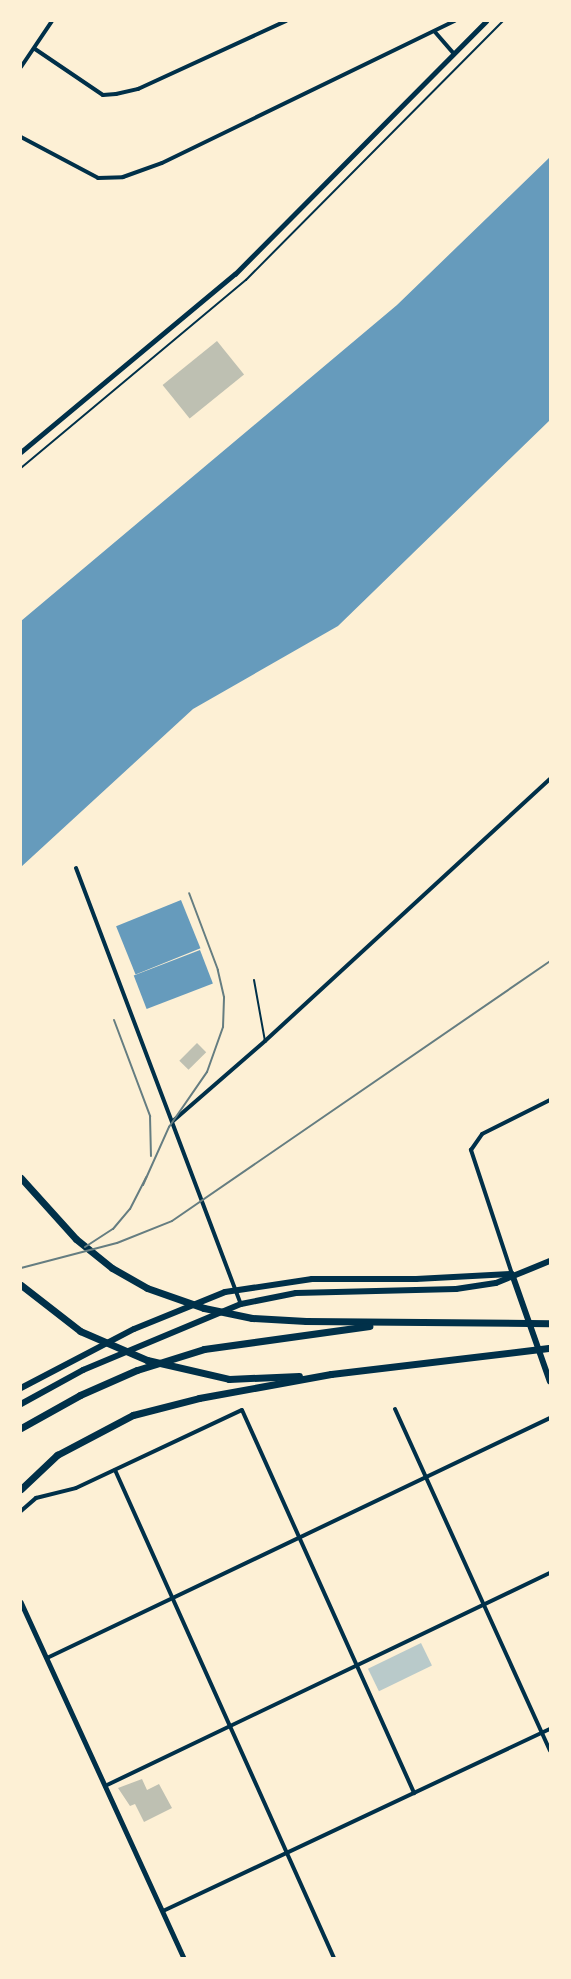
<!DOCTYPE html>
<style>
body{margin:0}
#map{position:relative;width:571px;height:1979px;overflow:hidden;background:#fdf0d5;font-family:Jost,sans-serif}
div>[style]{position:absolute}
[style*='--x']{left:calc(var(--x)*1px);top:calc(var(--y)*1px);width:calc(var(--w)*1px);rotate:calc(var(--a)*1deg)}
.green>*{inset:0;background:#b9caca;transform-origin:0 0}
.water>*{inset:0;background:#669bbc;transform-origin:0 0}
.building>*{inset:0;background:#bec0b2;transform-origin:0 0}
.path>*{height:1.5px;margin:-0.75px;padding:0 0.75px;transform-origin:0.75px;border-radius:0.75px;background:#003049}
.service>*{height:2px;margin:-1px;padding:0 1px;transform-origin:1px;border-radius:1px;background:#003049}
.minor>*{height:4px;margin:-2px;padding:0 2px;transform-origin:2px;border-radius:2px;background:#003049}
.tertiary>*{height:4.5px;margin:-2.25px;padding:0 2.25px;transform-origin:2.25px;border-radius:2.25px;background:#003049}
.primary>*{height:6px;margin:-3px;padding:0 3px;transform-origin:3px;border-radius:3px;background:#003049}
.motorway>*{height:7px;margin:-3.5px;padding:0 3.5px;transform-origin:3.5px;border-radius:3.5px;background:#003049}
.rail>*{height:2px;margin:-1px;padding:0 1px;transform-origin:1px;border-radius:1px;background:#657d81}
span{translate:-50% -50%;white-space:nowrap;text-align:center;line-height:1.15;-webkit-text-stroke:6px #fdf0d5;paint-order:stroke}
.frame{position:absolute;inset:0;border:22px solid #fdf0d5;pointer-events:none}
</style>
<div id="map">
<div class="green">
<div style="left:421px;top:1643px;width:25px;height:59px;rotate:64deg"></div>
</div>
<div class="water">
<div style="clip-path:polygon(550px 157px,550px 420px,338px 626px,193px 709px,21px 867px,21px 621px,397px 305px)"></div>
<div style="left:181px;top:900px;width:52px;height:70px;rotate:68deg"></div>
<div style="left:200px;top:950px;width:36px;height:71px;rotate:69deg"></div>
</div>
<div class="building">
<div style="left:217px;top:341px;width:43px;height:70px;rotate:51deg"></div>
<div style="left:197px;top:1043px;width:13px;height:25px;rotate:45deg"></div>
<div style="clip-path:polygon(142px 1779px,147px 1790px,159px 1784px,172px 1808px,144px 1822px,135px 1804px,130px 1806px,118px 1788px)"></div>
</div>
<div class="path">
<div style="--x:21;--y:468;--w:293;--a:-39.9"></div>
<div style="--x:246;--y:280;--w:365;--a:-45.2"></div>
</div>
<div class="service">
<div style="--x:254;--y:980;--w:62;--a:79.8"></div>
</div>
<div class="minor">
<div style="--x:435;--y:32;--w:29;--a:49"></div>
<div style="--x:35;--y:49;--w:82;--a:34.1"></div>
<div style="--x:103;--y:95;--w:13;--a:-4"></div>
<div style="--x:116;--y:94;--w:23;--a:-13"></div>
<div style="--x:138;--y:89;--w:163;--a:-24.7"></div>
<div style="--x:21;--y:67;--w:55;--a:-56"></div>
<div style="--x:21;--y:137;--w:87;--a:28"></div>
<div style="--x:98;--y:178;--w:25;--a:-2"></div>
<div style="--x:123;--y:177;--w:41;--a:-19.7"></div>
<div style="--x:162;--y:163;--w:325;--a:-25.9"></div>
<div style="--x:76;--y:868;--w:466;--a:69.3"></div>
<div style="--x:173;--y:1121;--w:122;--a:-41"></div>
<div style="--x:265;--y:1041;--w:387;--a:-42.6"></div>
<div style="--x:512;--y:1274;--w:131;--a:-108.3"></div>
<div style="--x:471;--y:1150;--w:19;--a:-55"></div>
<div style="--x:482;--y:1134;--w:76;--a:-26.6"></div>
<div style="--x:395;--y:1409;--w:375;--a:65.6"></div>
<div style="--x:115;--y:1470;--w:535;--a:65.83"></div>
<div style="--x:21;--y:1511;--w:20;--a:-41"></div>
<div style="--x:36;--y:1498;--w:41;--a:-14"></div>
<div style="--x:76;--y:1488;--w:183;--a:-25.2"></div>
<div style="--x:242;--y:1410;--w:420;--a:65.8"></div>
<div style="--x:47;--y:1658;--w:557;--a:-25.51"></div>
<div style="--x:105;--y:1786;--w:493;--a:-25.6"></div>
<div style="--x:163;--y:1911;--w:428;--a:-25.2"></div>
</div>
<div class="tertiary">
<div style="--x:21;--y:452;--w:278;--a:-39.8"></div>
<div style="--x:235;--y:274;--w:356;--a:-45.2"></div>
<div style="--x:21;--y:1602;--w:392;--a:65.4"></div>
</div>
<div class="primary">
<div style="--x:512;--y:1274;--w:114;--a:70.6"></div>
<div style="--x:21;--y:1388;--w:127;--a:-27.6"></div>
<div style="--x:134;--y:1329;--w:98;--a:-22.1"></div>
<div style="--x:225;--y:1292;--w:88;--a:-8.5"></div>
<div style="--x:312;--y:1279;--w:104;--a:0"></div>
<div style="--x:416;--y:1279;--w:94;--a:-3"></div>
<div style="--x:21;--y:1404;--w:71;--a:-28.7"></div>
<div style="--x:83;--y:1370;--w:171;--a:-22.7"></div>
<div style="--x:241;--y:1304;--w:56;--a:-11.3"></div>
<div style="--x:296;--y:1293;--w:160;--a:-1.4"></div>
<div style="--x:456;--y:1289;--w:40;--a:-8.5"></div>
<div style="--x:496;--y:1283;--w:58;--a:-22.2"></div>
</div>
<div class="motorway">
<div style="--x:21;--y:1178;--w:82;--a:48"></div>
<div style="--x:76;--y:1239;--w:46;--a:38.9"></div>
<div style="--x:112;--y:1268;--w:40;--a:29.7"></div>
<div style="--x:147;--y:1288;--w:60;--a:19.3"></div>
<div style="--x:204;--y:1308;--w:49;--a:11.8"></div>
<div style="--x:252;--y:1318;--w:54;--a:3.2"></div>
<div style="--x:306;--y:1321;--w:244;--a:0.5"></div>
<div style="--x:21;--y:1285;--w:75;--a:37.9"></div>
<div style="--x:80;--y:1331;--w:73;--a:23.4"></div>
<div style="--x:147;--y:1360;--w:84;--a:13"></div>
<div style="--x:229;--y:1379;--w:70;--a:-2.5"></div>
<div style="--x:21;--y:1428;--w:68;--a:-29.2"></div>
<div style="--x:80;--y:1395;--w:62;--a:-23.7"></div>
<div style="--x:137;--y:1370;--w:70;--a:-17.4"></div>
<div style="--x:204;--y:1349;--w:167;--a:-7.9"></div>
<div style="--x:21;--y:1489;--w:50;--a:-43.4"></div>
<div style="--x:57;--y:1455;--w:86;--a:-27.8"></div>
<div style="--x:133;--y:1415;--w:68;--a:-14.4"></div>
<div style="--x:199;--y:1398;--w:134;--a:-10.3"></div>
<div style="--x:331;--y:1374;--w:221;--a:-6.8"></div>
</div>
<div class="rail">
<div style="--x:114;--y:1020;--w:103;--a:69.4"></div>
<div style="--x:150;--y:1116;--w:40;--a:88.6"></div>
<div style="--x:143;--y:1185;--w:64;--a:-65.9"></div>
<div style="--x:169;--y:1127;--w:67;--a:-55.4"></div>
<div style="--x:207;--y:1072;--w:48;--a:-70.4"></div>
<div style="--x:223;--y:1027;--w:30;--a:-88"></div>
<div style="--x:224;--y:997;--w:28;--a:-103"></div>
<div style="--x:218;--y:970;--w:82;--a:-110.6"></div>
<div style="--x:85;--y:1247;--w:33;--a:-33"></div>
<div style="--x:113;--y:1229;--w:26;--a:-50"></div>
<div style="--x:130;--y:1209;--w:36;--a:-63"></div>
<div style="--x:21;--y:1268;--w:99;--a:-14.6"></div>
<div style="--x:117;--y:1243;--w:59;--a:-21.8"></div>
<div style="--x:172;--y:1221;--w:459;--a:-34.5"></div>
</div>
<div class="frame"></div>
</div>
